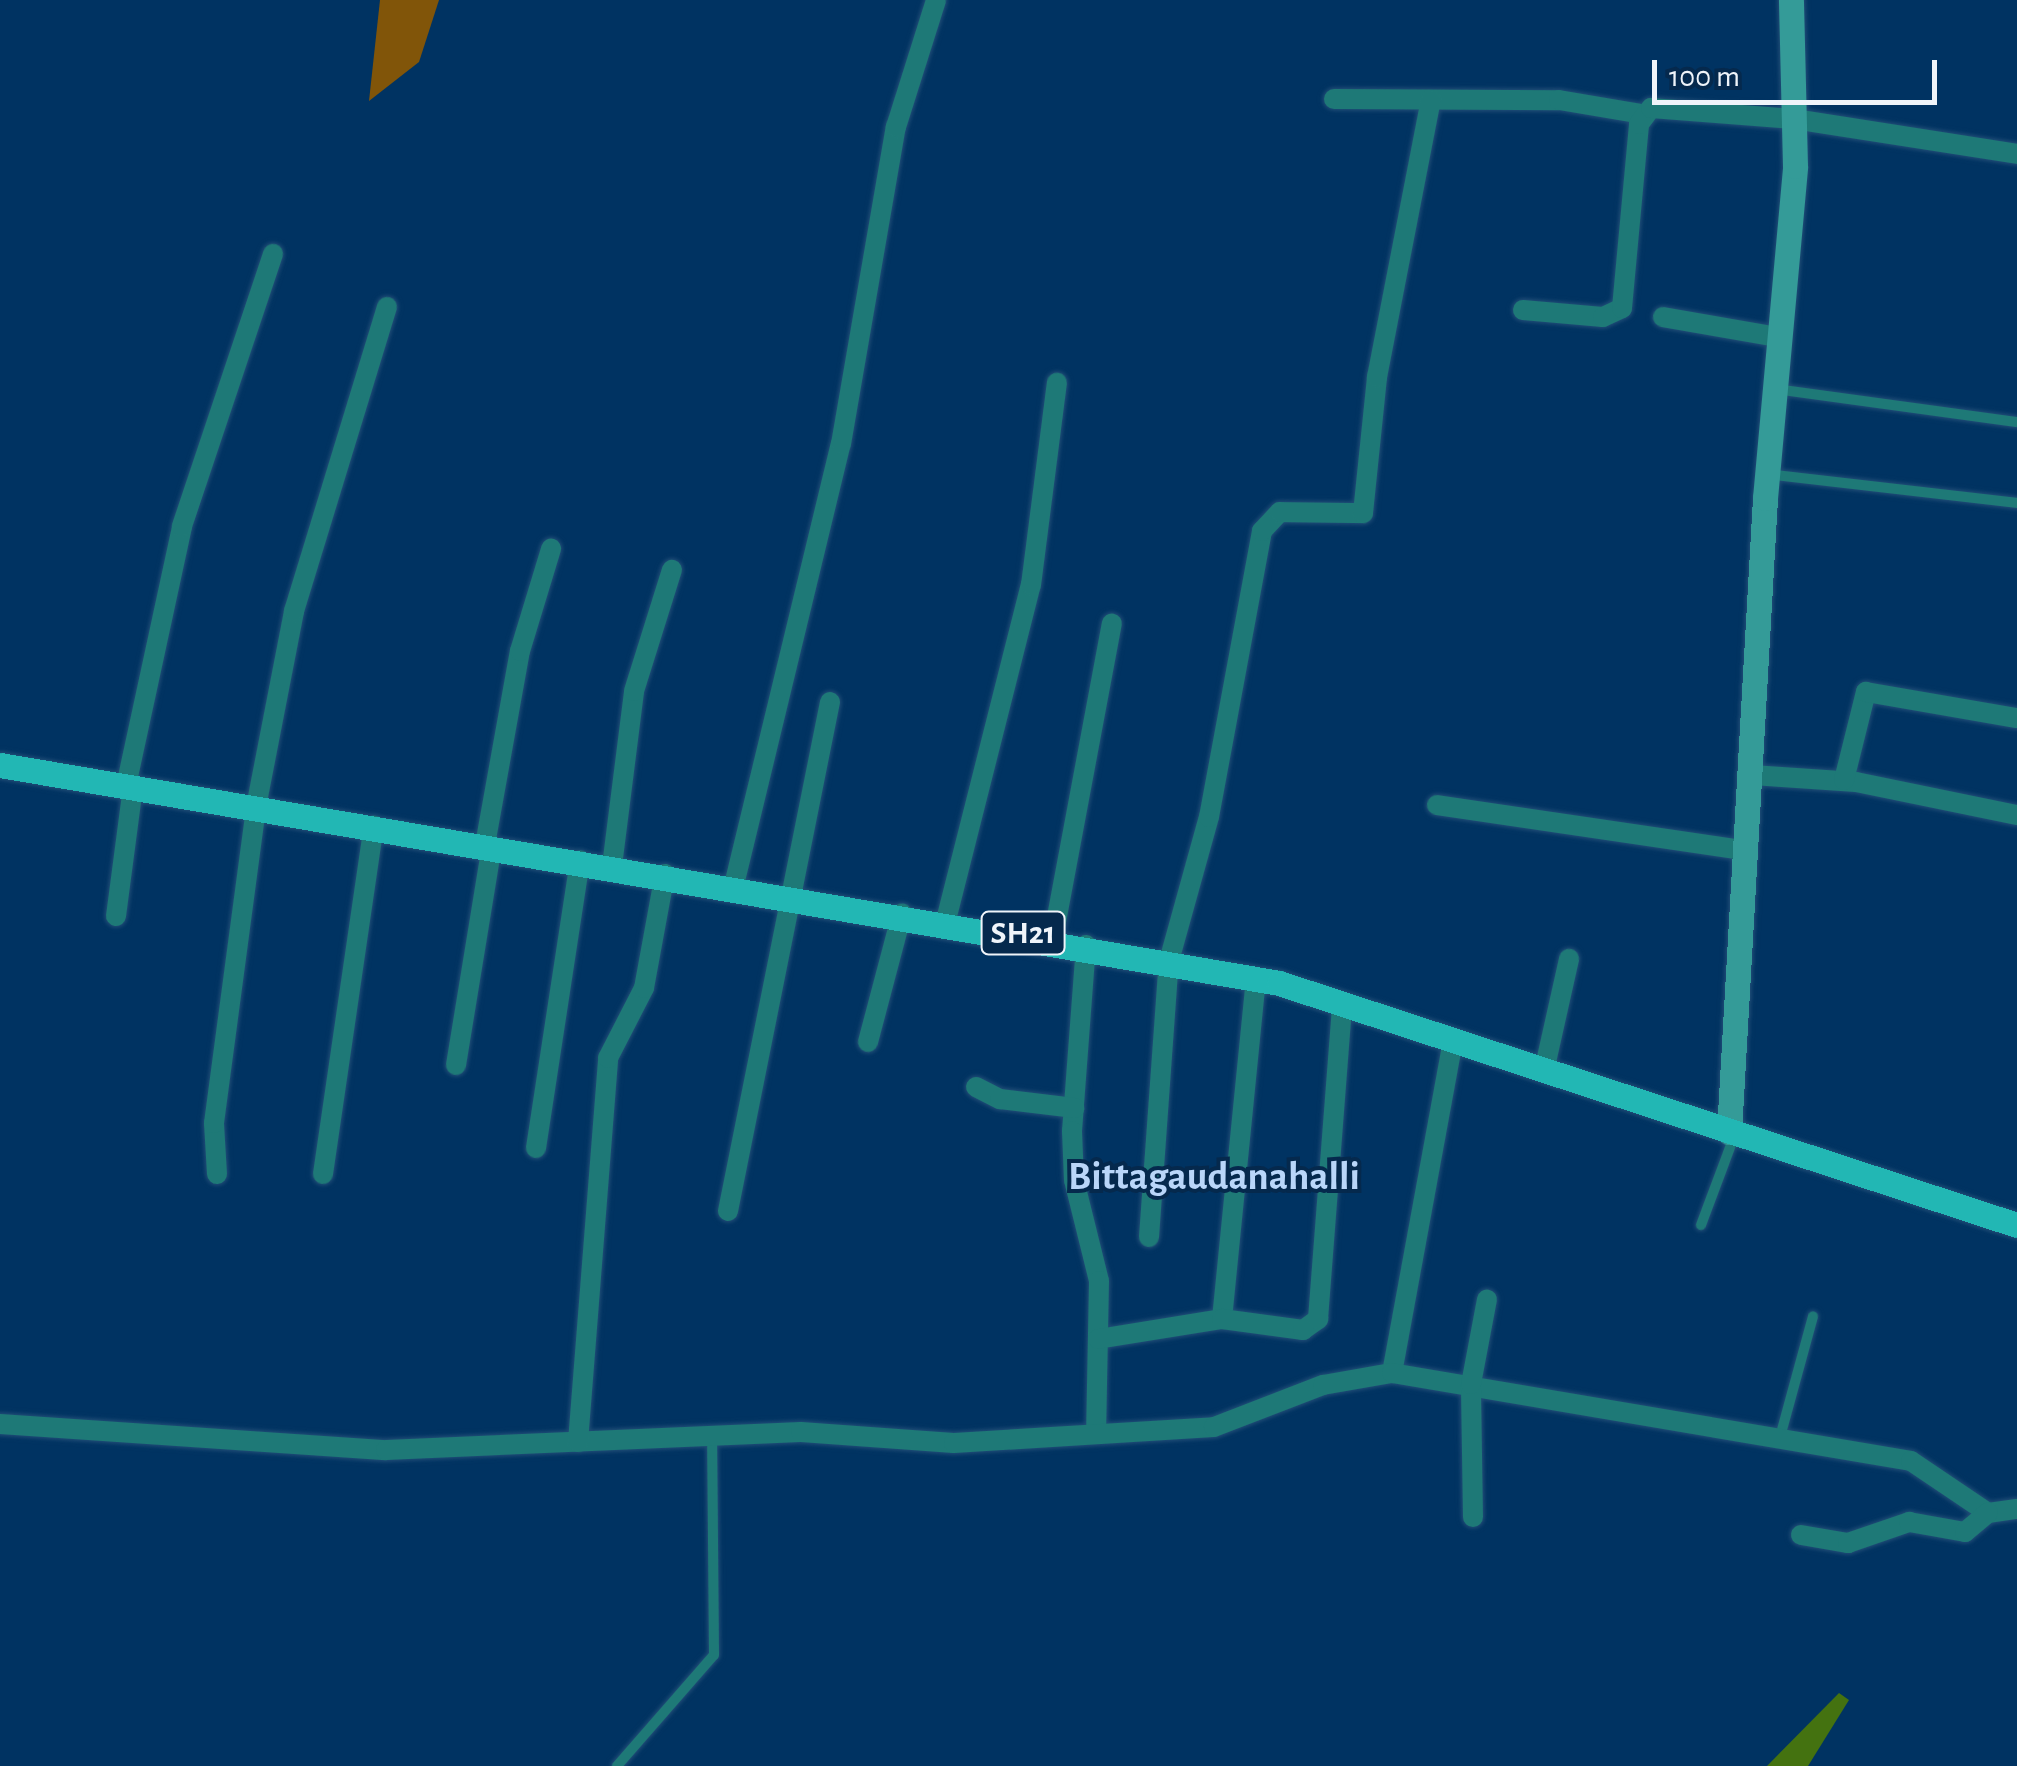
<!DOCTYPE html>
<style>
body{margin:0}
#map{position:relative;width:2017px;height:1766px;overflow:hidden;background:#003362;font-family:"Alegreya Sans",sans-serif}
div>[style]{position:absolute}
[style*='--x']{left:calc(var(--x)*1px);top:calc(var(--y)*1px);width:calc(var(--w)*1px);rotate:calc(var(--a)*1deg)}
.forest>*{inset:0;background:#815509}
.water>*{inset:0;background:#447210}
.roads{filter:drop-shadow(0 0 2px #214e77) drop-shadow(0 0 2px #214e77)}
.lane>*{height:10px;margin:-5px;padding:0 5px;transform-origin:5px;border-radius:5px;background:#1e7977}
.street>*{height:20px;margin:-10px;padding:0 10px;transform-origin:10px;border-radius:10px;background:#1e7977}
.secondary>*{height:25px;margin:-12.5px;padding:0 12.5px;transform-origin:12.5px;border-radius:12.5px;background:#349b98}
.primary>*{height:25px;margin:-12.5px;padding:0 12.5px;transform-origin:12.5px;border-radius:12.5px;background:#22b7b4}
span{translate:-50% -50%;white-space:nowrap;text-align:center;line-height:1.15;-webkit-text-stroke:8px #05294d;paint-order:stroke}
.shield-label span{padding:2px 8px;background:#05294d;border:2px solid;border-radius:8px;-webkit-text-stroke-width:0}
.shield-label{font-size:32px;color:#eff4fa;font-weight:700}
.quarter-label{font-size:40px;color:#b9d6f9;font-weight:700}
.scale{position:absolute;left:1652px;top:60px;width:285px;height:45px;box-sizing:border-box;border:5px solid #eff4fa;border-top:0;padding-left:12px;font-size:30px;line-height:35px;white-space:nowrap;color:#eff4fa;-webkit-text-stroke:8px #05294d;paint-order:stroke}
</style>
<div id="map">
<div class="forest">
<div style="clip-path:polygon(380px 0,439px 0,419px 62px,369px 101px)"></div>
</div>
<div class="water">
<div style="clip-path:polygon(1839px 1693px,1849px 1700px,1808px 1766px,1767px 1766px)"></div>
</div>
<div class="roads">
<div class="lane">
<div style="--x:1775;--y:389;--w:244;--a:7.8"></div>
<div style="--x:1767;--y:474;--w:252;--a:6.6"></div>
<div style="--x:1701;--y:1225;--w:97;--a:-69.5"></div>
<div style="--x:1780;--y:1437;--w:125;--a:-74.7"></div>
<div style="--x:617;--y:1766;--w:147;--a:-48.9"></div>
<div style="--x:714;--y:1655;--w:219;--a:-90.5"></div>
</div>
<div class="street">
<div style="--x:1334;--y:99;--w:225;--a:0.3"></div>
<div style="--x:1559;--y:100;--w:84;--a:9.6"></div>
<div style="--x:1523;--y:310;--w:80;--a:5"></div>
<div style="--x:1603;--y:317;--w:21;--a:-25"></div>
<div style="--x:1622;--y:308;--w:185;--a:-84.7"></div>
<div style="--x:1639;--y:124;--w:20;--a:-53"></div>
<div style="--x:1651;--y:108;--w:143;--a:4.4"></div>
<div style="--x:1794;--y:119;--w:226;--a:8.9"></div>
<div style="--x:1663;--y:317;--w:117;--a:9.9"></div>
<div style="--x:1752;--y:775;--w:104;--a:3.9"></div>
<div style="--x:1856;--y:782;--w:164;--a:11.6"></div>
<div style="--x:1844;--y:780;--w:91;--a:-76"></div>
<div style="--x:1866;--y:692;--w:153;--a:9.8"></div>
<div style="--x:126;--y:786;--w:266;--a:-77.8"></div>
<div style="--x:182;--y:526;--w:287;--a:-71.5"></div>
<div style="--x:1437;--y:805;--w:313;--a:8.4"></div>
<div style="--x:485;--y:845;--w:197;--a:-79.8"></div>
<div style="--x:520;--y:651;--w:107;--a:-73.1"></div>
<div style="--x:612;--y:866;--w:176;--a:-82.8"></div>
<div style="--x:634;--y:691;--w:127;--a:-72.6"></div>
<div style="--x:734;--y:885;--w:454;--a:-76.4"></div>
<div style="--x:841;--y:444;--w:322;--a:-80.2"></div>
<div style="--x:896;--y:127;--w:133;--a:-72.5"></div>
<div style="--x:116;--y:916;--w:130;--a:-82.5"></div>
<div style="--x:946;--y:920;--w:346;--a:-75.8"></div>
<div style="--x:1031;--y:585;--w:204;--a:-82.7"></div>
<div style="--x:1053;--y:938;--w:320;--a:-79.4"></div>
<div style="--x:1086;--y:945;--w:187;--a:94.3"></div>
<div style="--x:1072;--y:1131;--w:49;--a:87.7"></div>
<div style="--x:1074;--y:1180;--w:104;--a:76.1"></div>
<div style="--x:1099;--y:1281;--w:150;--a:91.1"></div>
<div style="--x:868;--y:1042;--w:133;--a:-75.2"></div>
<div style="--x:456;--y:1065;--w:222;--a:-80.7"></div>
<div style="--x:1544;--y:1071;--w:115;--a:-77.4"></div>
<div style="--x:976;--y:1087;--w:27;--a:27"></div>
<div style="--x:1000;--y:1099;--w:75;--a:6.9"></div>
<div style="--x:536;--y:1148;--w:291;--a:-81.3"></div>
<div style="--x:217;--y:1174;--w:51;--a:-93.4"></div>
<div style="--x:214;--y:1123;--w:319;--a:-82.4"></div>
<div style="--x:256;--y:807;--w:200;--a:-79"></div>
<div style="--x:294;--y:611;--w:318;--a:-73"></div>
<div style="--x:323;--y:1174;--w:352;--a:-81.7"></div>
<div style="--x:728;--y:1211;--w:519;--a:-78.67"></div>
<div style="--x:1149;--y:1237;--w:277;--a:-85.9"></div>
<div style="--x:1169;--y:961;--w:149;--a:-74.5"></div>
<div style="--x:1209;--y:817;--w:291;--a:-79.5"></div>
<div style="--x:1262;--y:531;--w:26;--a:-47"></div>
<div style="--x:1280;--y:512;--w:83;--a:0.7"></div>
<div style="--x:1363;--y:513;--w:137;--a:-84.1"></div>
<div style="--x:1377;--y:377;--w:282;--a:-79"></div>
<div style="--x:1222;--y:1319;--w:343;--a:-84.3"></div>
<div style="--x:1098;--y:1339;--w:126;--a:-9.2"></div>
<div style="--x:1222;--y:1319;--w:82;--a:7.7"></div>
<div style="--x:1303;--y:1330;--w:19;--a:-36"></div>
<div style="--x:1318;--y:1319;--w:316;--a:-85.6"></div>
<div style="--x:1392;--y:1373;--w:338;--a:-79.6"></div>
<div style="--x:0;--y:1424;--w:387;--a:3.9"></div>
<div style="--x:386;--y:1450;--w:415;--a:-2.5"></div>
<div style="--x:801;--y:1432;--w:153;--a:4.1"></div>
<div style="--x:954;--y:1443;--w:260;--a:-3.5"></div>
<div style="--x:1214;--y:1427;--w:117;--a:-21.1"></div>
<div style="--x:1323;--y:1385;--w:70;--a:-9.9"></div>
<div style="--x:1392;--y:1373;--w:526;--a:9.62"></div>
<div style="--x:1911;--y:1461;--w:93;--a:34"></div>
<div style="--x:1988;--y:1513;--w:29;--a:-8"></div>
<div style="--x:578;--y:1442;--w:385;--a:-85.5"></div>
<div style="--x:608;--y:1058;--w:79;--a:-62.8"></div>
<div style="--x:644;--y:988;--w:116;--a:-79.6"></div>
<div style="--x:1473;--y:1517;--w:133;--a:-90.9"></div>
<div style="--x:1471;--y:1384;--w:86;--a:-79.3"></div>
<div style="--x:1801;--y:1535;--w:48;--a:9.7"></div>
<div style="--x:1848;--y:1543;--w:65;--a:-19"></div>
<div style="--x:1909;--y:1522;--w:57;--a:10.1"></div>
<div style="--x:1965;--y:1532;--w:30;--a:-40"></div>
</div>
<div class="secondary">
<div style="--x:1729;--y:1132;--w:635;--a:-86.75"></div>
<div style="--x:1765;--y:498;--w:333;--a:-84.8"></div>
<div style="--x:1795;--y:166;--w:166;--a:-91.4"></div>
</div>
<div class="primary">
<div style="--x:0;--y:765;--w:1297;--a:9.67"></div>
<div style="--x:1279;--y:983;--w:777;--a:18.16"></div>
</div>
</div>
<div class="shield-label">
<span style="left:1023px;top:933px">SH21</span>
</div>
<div class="quarter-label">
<span style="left:1214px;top:1177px">Bittagaudanahalli</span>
</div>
<div class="scale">100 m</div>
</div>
